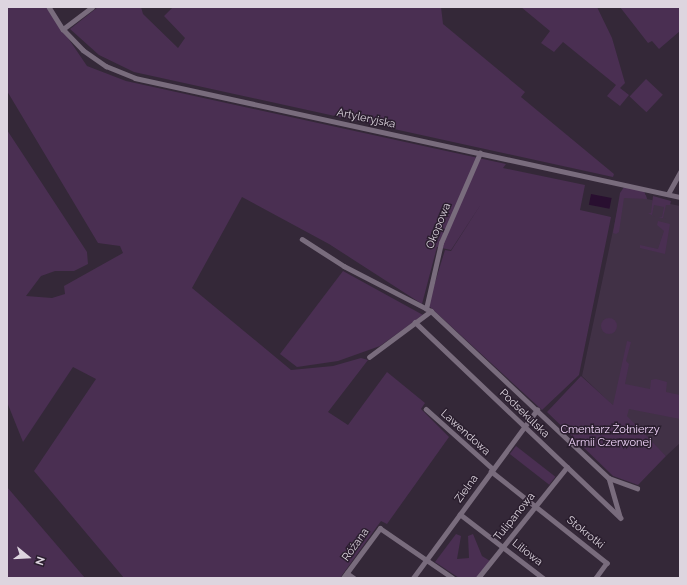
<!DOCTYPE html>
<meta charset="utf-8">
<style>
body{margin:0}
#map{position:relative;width:687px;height:585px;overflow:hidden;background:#342838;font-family:Raleway,sans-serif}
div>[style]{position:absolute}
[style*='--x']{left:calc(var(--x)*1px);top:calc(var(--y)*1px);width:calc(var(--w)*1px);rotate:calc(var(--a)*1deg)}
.built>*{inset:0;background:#413146}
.green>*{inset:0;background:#4a2f52;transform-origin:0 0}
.round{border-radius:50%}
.water>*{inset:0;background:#290f30;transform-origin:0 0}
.minor>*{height:4.5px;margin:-2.25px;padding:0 2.25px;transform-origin:2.25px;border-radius:2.25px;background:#796c7d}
span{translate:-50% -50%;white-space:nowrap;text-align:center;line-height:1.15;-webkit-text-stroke:3px #2a1e2e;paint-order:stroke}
.street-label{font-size:11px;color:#ddd5df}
.park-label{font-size:11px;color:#f3d6fc}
.frame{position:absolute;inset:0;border:8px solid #ddd5df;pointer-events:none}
.north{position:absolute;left:8px;top:537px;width:40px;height:40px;-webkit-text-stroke:3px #2a1e2e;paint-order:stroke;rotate:108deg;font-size:11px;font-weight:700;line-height:16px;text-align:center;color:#ddd5df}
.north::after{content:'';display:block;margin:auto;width:14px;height:18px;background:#ddd5df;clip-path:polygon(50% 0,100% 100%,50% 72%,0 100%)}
</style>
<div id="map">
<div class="built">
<div style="clip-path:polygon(621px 193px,646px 195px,647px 199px,680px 206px,680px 443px,666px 456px,582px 376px)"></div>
</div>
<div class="green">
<div style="clip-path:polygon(7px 7px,47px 7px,87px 66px,126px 81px,506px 164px,503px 168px,585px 185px,580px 210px,611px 217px,579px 375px,542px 410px,428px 305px,445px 250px,451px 251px,481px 204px,451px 250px,437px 247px,422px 304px,329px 244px,242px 197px,192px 288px,291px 370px,333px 366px,361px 358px,368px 360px,328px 412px,348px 425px,387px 372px,425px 403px,421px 409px,449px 437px,387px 524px,381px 521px,340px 578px,124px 578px,34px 471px,96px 379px,73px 367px,23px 442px,7px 402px,7px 130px,87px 252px,88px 264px,74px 271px,55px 271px,41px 276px,26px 296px,52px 298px,65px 294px,64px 286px,123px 253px,120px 246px,98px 243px,7px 91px)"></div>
<div style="clip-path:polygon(98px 7px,141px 7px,143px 14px,178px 48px,185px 38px,164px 16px,173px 7px,441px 7px,443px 24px,525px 92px,521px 97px,614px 174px,613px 177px,134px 72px,99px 55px,70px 29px)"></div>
<div style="clip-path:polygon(521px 7px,597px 7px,612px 38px,625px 83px,620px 88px,629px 95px,620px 106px,607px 96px,616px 85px,563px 42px,554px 52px,541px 43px,550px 31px)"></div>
<div style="clip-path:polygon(620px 7px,680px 7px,680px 31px,659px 49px,652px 41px,648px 43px)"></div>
<div style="left:646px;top:79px;width:23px;height:24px;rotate:43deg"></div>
<div style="clip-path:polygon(624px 187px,644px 191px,647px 199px,624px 198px,619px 232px,616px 234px,613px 233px,620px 193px)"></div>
<div style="clip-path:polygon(653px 196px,671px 201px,670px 205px,666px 205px,663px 218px,666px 219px,658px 217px,662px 217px,664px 207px,654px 205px,652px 215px,655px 217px,648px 213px,651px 213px)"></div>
<div style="clip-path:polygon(658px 221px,670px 224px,665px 254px,640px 248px,640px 245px,658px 249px,664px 231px,657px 225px)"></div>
<div style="clip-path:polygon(343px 271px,423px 315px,380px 346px,338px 361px,297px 367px,280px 354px)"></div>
<div class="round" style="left:601px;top:318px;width:16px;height:16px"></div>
<div style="clip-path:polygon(627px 341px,631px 342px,626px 361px,629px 364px,625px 384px,650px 389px,651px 380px,656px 379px,667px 382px,666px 392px,680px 395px,680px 419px,629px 409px,627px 416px,666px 456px,638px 485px,613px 476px,547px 412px,581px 376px,613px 405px)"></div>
<div style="left:516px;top:446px;width:50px;height:10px;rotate:38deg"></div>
<div style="clip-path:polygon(7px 487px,85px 578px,7px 578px)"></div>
<div style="clip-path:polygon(456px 534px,461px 536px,457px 559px,469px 558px,468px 536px,473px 534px,482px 556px,490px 561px,477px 578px,459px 578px,435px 562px)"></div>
</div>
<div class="water">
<div style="left:591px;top:194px;width:21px;height:11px;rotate:11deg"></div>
</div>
<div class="minor">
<div style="--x:49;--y:7;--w:26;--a:58"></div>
<div style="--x:63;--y:29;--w:29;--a:46"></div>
<div style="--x:83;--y:50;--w:28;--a:35"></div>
<div style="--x:106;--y:66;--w:31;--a:22"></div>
<div style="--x:135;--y:78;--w:558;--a:12.32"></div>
<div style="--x:63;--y:29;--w:36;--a:-37"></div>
<div style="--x:668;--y:194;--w:25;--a:-61"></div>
<div style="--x:302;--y:239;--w:50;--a:32.7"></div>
<div style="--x:344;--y:266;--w:98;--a:27.3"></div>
<div style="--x:431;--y:311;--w:244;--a:43.2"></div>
<div style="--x:609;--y:478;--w:30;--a:20"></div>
<div style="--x:426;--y:309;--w:68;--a:-77.2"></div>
<div style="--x:441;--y:243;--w:98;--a:-66.6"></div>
<div style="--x:415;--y:322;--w:284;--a:43.6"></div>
<div style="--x:369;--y:357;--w:77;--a:-36.6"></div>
<div style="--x:426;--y:409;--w:90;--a:41.8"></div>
<div style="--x:491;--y:471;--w:148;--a:38.4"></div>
<div style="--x:607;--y:563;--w:19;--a:126"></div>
<div style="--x:609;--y:478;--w:40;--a:74"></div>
<div style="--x:460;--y:514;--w:105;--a:37.6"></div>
<div style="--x:347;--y:573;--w:9;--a:36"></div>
<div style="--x:343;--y:578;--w:62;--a:-53.5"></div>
<div style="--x:380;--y:528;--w:88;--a:34.4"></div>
<div style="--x:413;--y:578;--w:209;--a:-53.6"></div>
<div style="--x:478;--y:578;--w:142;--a:-51.3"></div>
</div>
<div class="street-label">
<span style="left:366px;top:119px;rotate:12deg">Artyleryjska</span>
<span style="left:439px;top:226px;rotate:-68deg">Okopowa</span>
<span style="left:524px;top:414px;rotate:44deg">Podsekulska</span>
<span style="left:465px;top:433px;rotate:42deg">Lawendowa</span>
<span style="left:467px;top:489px;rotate:-54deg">Zielna</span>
<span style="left:515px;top:517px;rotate:-51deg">Tulipanowa</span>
<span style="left:585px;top:533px;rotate:39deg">Stokrotki</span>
<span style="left:356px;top:545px;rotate:-54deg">Różana</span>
<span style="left:527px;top:553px;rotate:38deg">Liliowa</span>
</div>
<div class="park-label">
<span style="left:610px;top:437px">Cmentarz Żołnierzy<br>Armii Czerwonej</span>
</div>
<div class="frame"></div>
<div class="north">N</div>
</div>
